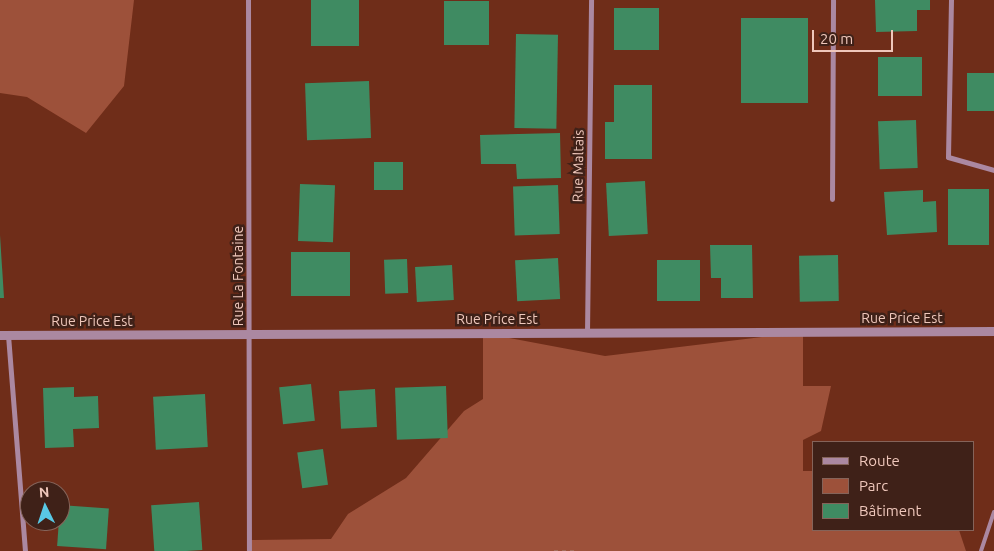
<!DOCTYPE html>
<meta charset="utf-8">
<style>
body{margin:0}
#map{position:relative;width:994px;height:551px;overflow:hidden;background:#6f2d19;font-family:Ubuntu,sans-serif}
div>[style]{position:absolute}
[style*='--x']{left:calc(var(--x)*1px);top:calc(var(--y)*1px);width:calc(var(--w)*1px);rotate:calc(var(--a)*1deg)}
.green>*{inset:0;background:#9d513a}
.building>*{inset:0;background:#3f8b62;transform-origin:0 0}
.path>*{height:3px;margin-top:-1.5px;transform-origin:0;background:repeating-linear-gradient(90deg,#a46d5c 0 4px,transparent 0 8px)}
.service>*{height:4px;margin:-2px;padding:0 2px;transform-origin:2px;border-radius:2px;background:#ab88a1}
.minor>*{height:5px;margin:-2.5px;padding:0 2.5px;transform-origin:2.5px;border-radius:2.5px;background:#ab88a1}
.tertiary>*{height:9px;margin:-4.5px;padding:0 4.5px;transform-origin:4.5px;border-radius:4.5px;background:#ab88a1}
span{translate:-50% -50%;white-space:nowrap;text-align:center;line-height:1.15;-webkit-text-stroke:5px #3f2118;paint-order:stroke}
.street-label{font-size:14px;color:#efc7bb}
.legend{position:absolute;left:812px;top:441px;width:162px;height:90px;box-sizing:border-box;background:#3f2118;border:1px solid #856359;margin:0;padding:6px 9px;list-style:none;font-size:15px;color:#efc7bb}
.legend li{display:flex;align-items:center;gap:10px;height:25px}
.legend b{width:25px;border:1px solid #856359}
.north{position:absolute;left:20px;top:481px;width:50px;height:50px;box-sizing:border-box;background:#3f2118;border:1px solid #856359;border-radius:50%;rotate:356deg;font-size:14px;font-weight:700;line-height:20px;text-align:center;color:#efc7bb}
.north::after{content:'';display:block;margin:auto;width:18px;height:22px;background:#59c8e5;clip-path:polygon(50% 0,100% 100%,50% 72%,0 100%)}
.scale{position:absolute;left:812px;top:30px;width:81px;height:22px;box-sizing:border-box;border:2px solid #efc7bb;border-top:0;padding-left:6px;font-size:15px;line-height:18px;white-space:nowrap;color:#efc7bb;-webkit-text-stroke:4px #3f2118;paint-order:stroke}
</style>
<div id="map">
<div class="green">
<div style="clip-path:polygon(0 0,134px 0,124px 86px,86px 133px,27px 97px,0 93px)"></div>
<div style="clip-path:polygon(803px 332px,803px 386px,831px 386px,821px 431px,803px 440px,803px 471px,813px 471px,813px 530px,959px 530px,966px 551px,249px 551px,249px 540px,331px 539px,348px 514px,406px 478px,464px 411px,483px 399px,483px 333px,605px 356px)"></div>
</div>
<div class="building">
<div style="left:311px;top:0;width:48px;height:46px"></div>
<div style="clip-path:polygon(875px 0,930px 0,930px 10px,917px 10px,917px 31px,876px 32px)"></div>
<div style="left:444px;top:1px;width:45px;height:44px"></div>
<div style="left:614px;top:8px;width:45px;height:42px"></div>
<div style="left:741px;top:18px;width:67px;height:85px"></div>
<div style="left:516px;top:34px;width:42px;height:94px;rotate:1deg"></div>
<div style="left:922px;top:57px;width:39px;height:44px;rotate:90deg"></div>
<div style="left:967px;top:73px;width:27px;height:38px"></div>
<div style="left:369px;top:81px;width:57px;height:64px;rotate:88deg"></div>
<div style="clip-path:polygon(614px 85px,652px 85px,652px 159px,605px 159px,605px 122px,614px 122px)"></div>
<div style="left:916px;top:120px;width:48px;height:38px;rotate:88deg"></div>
<div style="clip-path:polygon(560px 133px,561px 178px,517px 179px,516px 164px,481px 164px,480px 135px)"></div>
<div style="left:403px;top:162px;width:28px;height:29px;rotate:90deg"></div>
<div style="left:645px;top:181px;width:53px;height:39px;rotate:87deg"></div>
<div style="left:300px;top:184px;width:35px;height:57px;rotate:2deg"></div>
<div style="left:558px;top:185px;width:49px;height:45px;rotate:88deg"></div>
<div style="left:948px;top:189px;width:41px;height:56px"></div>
<div style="clip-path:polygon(923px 190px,923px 202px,936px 201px,937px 232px,887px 235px,884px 192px)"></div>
<div style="clip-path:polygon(0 235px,4px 298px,0 298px)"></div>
<div style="clip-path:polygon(710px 245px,752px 245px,753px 298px,721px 298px,721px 278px,711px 278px)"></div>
<div style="left:291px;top:252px;width:59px;height:44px"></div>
<div style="left:838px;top:255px;width:46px;height:39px;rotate:89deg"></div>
<div style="left:558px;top:258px;width:41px;height:43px;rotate:87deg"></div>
<div style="left:407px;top:259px;width:34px;height:23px;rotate:88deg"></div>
<div style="left:700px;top:260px;width:41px;height:43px;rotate:90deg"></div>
<div style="left:452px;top:265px;width:35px;height:37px;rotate:87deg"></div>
<div style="left:311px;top:384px;width:37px;height:32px;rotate:84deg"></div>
<div style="left:446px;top:386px;width:52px;height:51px;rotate:88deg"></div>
<div style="clip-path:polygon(74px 387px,74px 397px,98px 396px,99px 428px,73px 429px,74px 447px,45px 448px,43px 388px)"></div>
<div style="left:375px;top:389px;width:38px;height:36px;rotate:87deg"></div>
<div style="left:205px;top:394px;width:53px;height:52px;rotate:87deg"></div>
<div style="left:323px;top:449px;width:36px;height:26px;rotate:82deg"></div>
<div style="left:199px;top:502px;width:48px;height:48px;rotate:86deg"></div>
<div style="left:60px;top:505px;width:49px;height:41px;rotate:4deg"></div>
</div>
<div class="path">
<div style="--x:554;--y:551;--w:21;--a:0"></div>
</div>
<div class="service">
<div style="--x:981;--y:551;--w:41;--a:-71.6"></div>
</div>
<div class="minor">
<div style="--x:248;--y:0;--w:551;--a:89.9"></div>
<div style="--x:951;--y:0;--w:157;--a:91.1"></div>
<div style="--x:948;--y:157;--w:48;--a:15.8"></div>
<div style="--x:832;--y:199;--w:199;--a:-89.7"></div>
<div style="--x:587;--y:333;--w:333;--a:-89.3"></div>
<div style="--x:8;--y:335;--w:217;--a:85.5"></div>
</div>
<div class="tertiary">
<div style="--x:0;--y:335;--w:994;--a:-0.23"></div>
</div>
<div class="street-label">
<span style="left:578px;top:166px;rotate:-89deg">Rue Maltais</span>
<span style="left:238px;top:276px;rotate:-90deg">Rue La Fontaine</span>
<span style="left:902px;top:318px">Rue Price Est</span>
<span style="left:497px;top:319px">Rue Price Est</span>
<span style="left:92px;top:321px">Rue Price Est</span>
</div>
<ul class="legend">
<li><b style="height:6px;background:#ab88a1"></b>Route</li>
<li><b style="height:14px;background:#9d513a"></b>Parc</li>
<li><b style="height:14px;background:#3f8b62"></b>Bâtiment</li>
</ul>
<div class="north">N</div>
<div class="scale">20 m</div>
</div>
